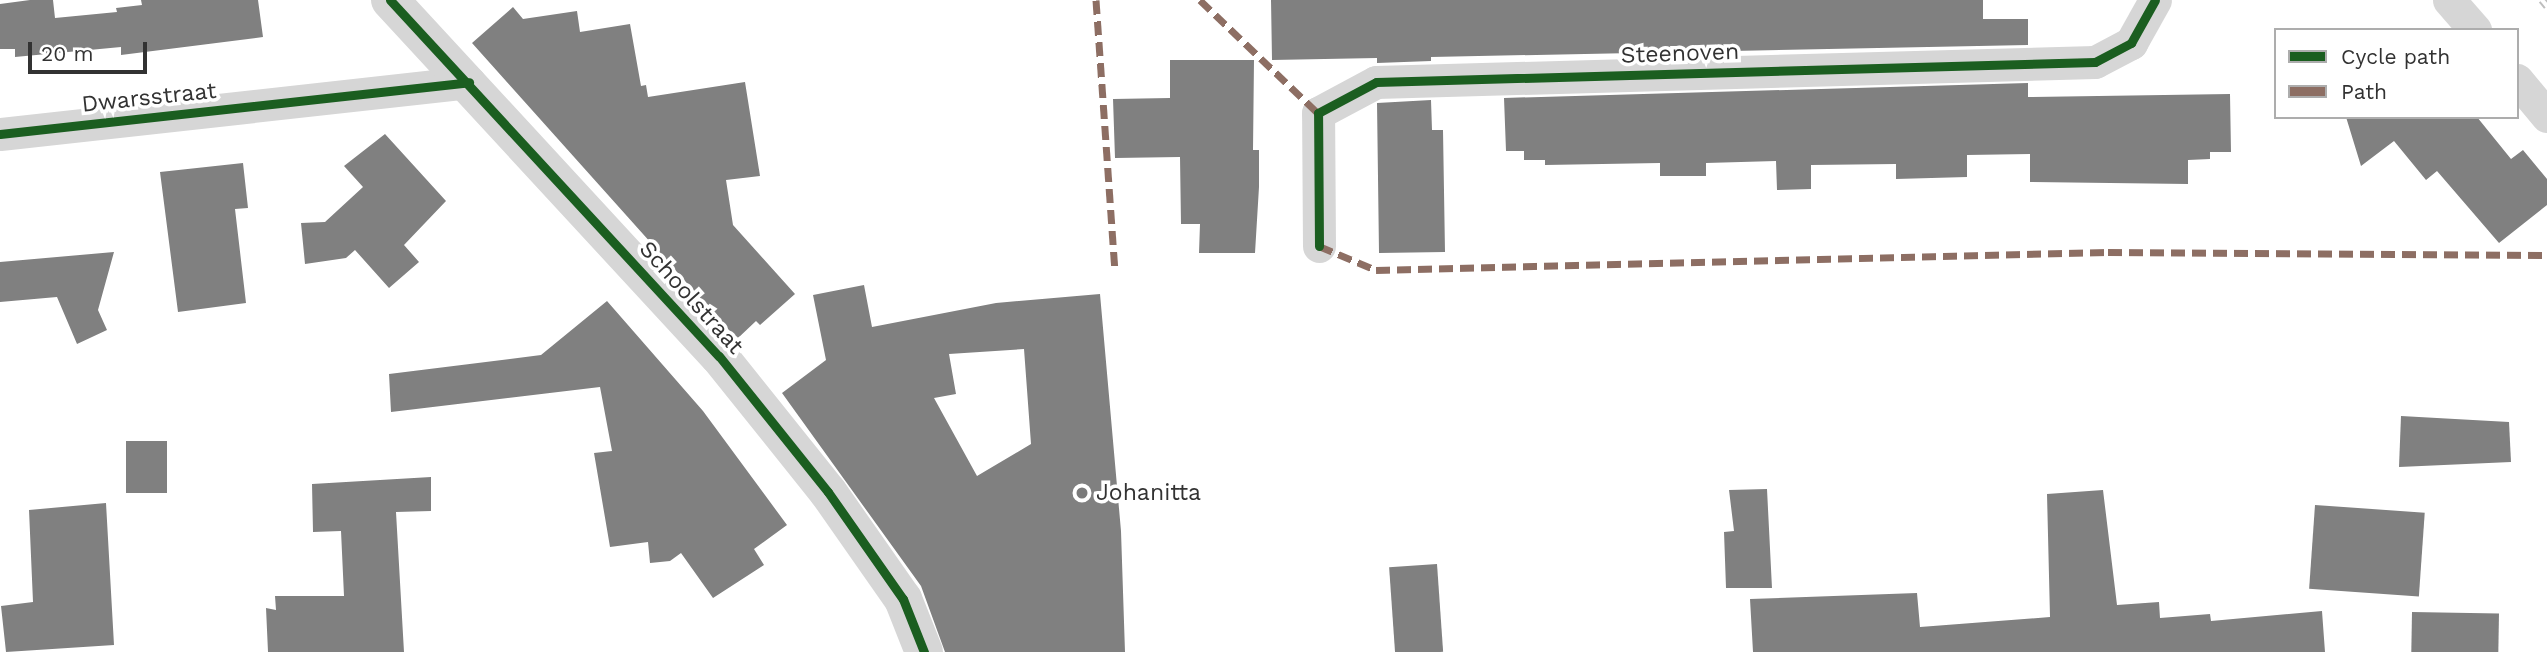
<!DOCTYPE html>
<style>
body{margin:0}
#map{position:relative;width:2547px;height:652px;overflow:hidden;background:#fff;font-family:"Work Sans",sans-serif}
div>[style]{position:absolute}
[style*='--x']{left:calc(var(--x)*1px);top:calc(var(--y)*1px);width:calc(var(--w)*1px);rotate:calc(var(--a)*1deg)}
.building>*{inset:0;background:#808080;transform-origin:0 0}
.minor>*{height:33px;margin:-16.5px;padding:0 16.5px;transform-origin:16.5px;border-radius:16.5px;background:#d6d6d6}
.tertiary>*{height:38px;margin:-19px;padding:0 19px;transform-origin:19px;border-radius:19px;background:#d6d6d6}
.rail>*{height:8px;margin-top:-4px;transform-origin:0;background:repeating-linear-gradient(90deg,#fff 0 16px,#bebebe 0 32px);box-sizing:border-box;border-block:2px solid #bebebe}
.quiet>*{height:7px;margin-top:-3.5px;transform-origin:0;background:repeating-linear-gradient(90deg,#8d6e63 0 14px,transparent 0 21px)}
.cycleway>*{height:9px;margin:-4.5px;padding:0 4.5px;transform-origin:4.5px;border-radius:4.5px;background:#1b5e20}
.dots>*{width:19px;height:19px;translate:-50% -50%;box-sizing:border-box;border:4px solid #fff;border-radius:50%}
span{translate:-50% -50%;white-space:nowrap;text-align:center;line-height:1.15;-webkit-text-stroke:7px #fff;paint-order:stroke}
.street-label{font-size:23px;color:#323232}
.poi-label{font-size:23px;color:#323232}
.left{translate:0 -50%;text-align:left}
.legend{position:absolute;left:2274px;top:28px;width:245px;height:91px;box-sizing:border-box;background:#fff;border:2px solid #adadad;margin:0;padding:9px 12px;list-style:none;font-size:21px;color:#323232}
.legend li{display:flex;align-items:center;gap:14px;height:35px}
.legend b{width:35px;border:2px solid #adadad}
.scale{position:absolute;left:28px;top:42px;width:119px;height:32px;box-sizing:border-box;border:4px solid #323232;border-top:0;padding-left:9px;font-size:21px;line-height:24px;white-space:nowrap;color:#323232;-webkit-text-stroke:5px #fff;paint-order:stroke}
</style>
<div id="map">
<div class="building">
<div style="clip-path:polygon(30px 0,53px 0,55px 18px,117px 12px,116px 8px,142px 5px,141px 0,258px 0,263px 37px,121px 55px,121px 47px,15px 57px,15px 49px,0 49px,0 4px)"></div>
<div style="clip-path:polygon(1271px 0,1983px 0,1983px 19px,2028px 19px,2028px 45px,1431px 57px,1431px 61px,1377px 63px,1377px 58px,1272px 60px)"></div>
<div style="clip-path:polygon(513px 7px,523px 19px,577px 11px,580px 32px,630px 24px,641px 86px,646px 85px,648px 97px,745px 82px,760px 176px,726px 180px,733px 225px,795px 294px,760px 325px,756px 321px,737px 339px,472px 43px)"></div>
<div style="clip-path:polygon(1170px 60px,1254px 60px,1253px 150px,1259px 150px,1259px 187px,1255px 253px,1199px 253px,1200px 224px,1181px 224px,1180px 157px,1115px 158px,1113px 99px,1170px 98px)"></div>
<div style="clip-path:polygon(2028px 83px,2028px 97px,2230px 94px,2231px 152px,2210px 152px,2210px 159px,2188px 160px,2188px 184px,2030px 182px,2030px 154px,1967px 155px,1967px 177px,1896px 179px,1896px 164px,1811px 165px,1811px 189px,1777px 190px,1776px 161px,1706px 163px,1706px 176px,1660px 176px,1660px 163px,1545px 165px,1545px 160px,1524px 160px,1524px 151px,1506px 151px,1504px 98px)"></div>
<div style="clip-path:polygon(1431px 100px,1432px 130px,1443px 130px,1445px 252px,1379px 253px,1377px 103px)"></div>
<div style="clip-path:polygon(2346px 117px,2477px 117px,2511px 159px,2523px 150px,2547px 179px,2547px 205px,2499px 243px,2437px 171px,2426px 180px,2394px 141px,2361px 166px)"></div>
<div style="clip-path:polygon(385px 134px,446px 201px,404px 245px,419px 262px,389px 288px,355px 250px,346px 258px,305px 264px,301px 223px,325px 222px,363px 187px,344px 166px)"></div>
<div style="clip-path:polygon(243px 163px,248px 208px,235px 209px,246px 303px,178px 312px,160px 172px)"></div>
<div style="clip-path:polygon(114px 252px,98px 310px,107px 330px,77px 344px,57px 297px,0 302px,0 262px)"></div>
<div style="clip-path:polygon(evenodd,864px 285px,872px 327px,996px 303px,1100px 294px,1121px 531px,1125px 652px,945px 652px,921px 586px,782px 393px,826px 360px,813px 295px,864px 285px,1024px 349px,1031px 444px,977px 476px,934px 398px,956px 394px,949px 354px,1024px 349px)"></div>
<div style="clip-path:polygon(607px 301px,703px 411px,787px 525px,754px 549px,764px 565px,713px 598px,681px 553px,670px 561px,650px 563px,648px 542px,610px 547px,594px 453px,612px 451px,600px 387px,391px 412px,389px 374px,541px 355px)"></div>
<div style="clip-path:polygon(2401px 416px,2509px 422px,2511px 462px,2399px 467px)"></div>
<div style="left:167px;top:441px;width:52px;height:41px;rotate:90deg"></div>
<div style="clip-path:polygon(431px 477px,431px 511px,396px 512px,404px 652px,268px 652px,266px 608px,276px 610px,275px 596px,344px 596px,341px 531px,313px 532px,312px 484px)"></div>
<div style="clip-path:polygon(1767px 489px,1772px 588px,1726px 588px,1724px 532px,1734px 531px,1729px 490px)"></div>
<div style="clip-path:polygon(2103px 490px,2117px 605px,2159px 602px,2160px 618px,2210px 614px,2211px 621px,2322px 611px,2325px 652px,1753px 652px,1750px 599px,1917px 593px,1920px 627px,2050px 617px,2047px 494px)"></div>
<div style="clip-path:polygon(106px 503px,114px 645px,6px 652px,1px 606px,33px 602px,29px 510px)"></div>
<div style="left:2315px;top:505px;width:110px;height:84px;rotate:4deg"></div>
<div style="left:1437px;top:564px;width:88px;height:48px;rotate:86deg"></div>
<div style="left:2412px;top:612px;width:87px;height:40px;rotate:1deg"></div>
</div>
<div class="minor">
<div style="--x:2449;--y:0;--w:40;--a:49"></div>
<div style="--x:2517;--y:80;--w:47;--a:50.2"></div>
<div style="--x:0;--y:134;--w:472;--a:-6.3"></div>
<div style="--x:1319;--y:246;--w:133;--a:-90.4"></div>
<div style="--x:1318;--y:113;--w:66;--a:-28.1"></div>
<div style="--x:1376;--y:82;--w:719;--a:-1.59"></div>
<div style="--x:2095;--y:62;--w:41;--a:-27.8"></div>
<div style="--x:2131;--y:43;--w:49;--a:-60.8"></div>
</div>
<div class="tertiary">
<div style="--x:390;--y:0;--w:485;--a:47.3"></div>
<div style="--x:719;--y:356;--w:174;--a:51.3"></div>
<div style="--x:828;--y:492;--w:131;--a:55"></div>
<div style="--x:903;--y:599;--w:57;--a:68.4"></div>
</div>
<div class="rail">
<div style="--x:2542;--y:0;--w:8;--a:50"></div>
</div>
<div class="quiet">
<div style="--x:1096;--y:0;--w:272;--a:86"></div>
<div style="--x:1200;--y:0;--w:163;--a:43.8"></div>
<div style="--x:1319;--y:246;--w:62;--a:22.8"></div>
<div style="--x:1376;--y:270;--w:732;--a:-1.41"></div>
<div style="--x:2108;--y:252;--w:439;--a:0.4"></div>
</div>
<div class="cycleway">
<div style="--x:390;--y:0;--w:485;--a:47.3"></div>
<div style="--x:719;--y:356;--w:174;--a:51.3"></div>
<div style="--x:828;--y:492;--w:131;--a:55"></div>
<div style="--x:903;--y:599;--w:57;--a:68.4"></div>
<div style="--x:0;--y:134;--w:472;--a:-6.3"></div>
<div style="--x:1319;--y:246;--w:133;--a:-90.4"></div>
<div style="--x:1318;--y:113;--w:66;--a:-28.1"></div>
<div style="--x:1376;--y:82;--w:719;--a:-1.59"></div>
<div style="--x:2095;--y:62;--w:41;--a:-27.8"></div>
<div style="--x:2131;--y:43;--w:49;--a:-60.8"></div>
</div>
<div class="dots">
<div style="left:1082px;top:493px;background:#7a7a7a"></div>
</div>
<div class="street-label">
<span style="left:1680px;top:54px;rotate:-2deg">Steenoven</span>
<span style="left:149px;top:98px;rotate:-6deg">Dwarsstraat</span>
<span style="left:691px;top:298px;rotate:48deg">Schoolstraat</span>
</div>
<div class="poi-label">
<span class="left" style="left:1096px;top:493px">Johanitta</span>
</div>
<ul class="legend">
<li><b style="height:9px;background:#1b5e20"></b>Cycle path</li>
<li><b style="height:9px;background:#8d6e63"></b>Path</li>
</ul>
<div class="scale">20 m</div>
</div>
